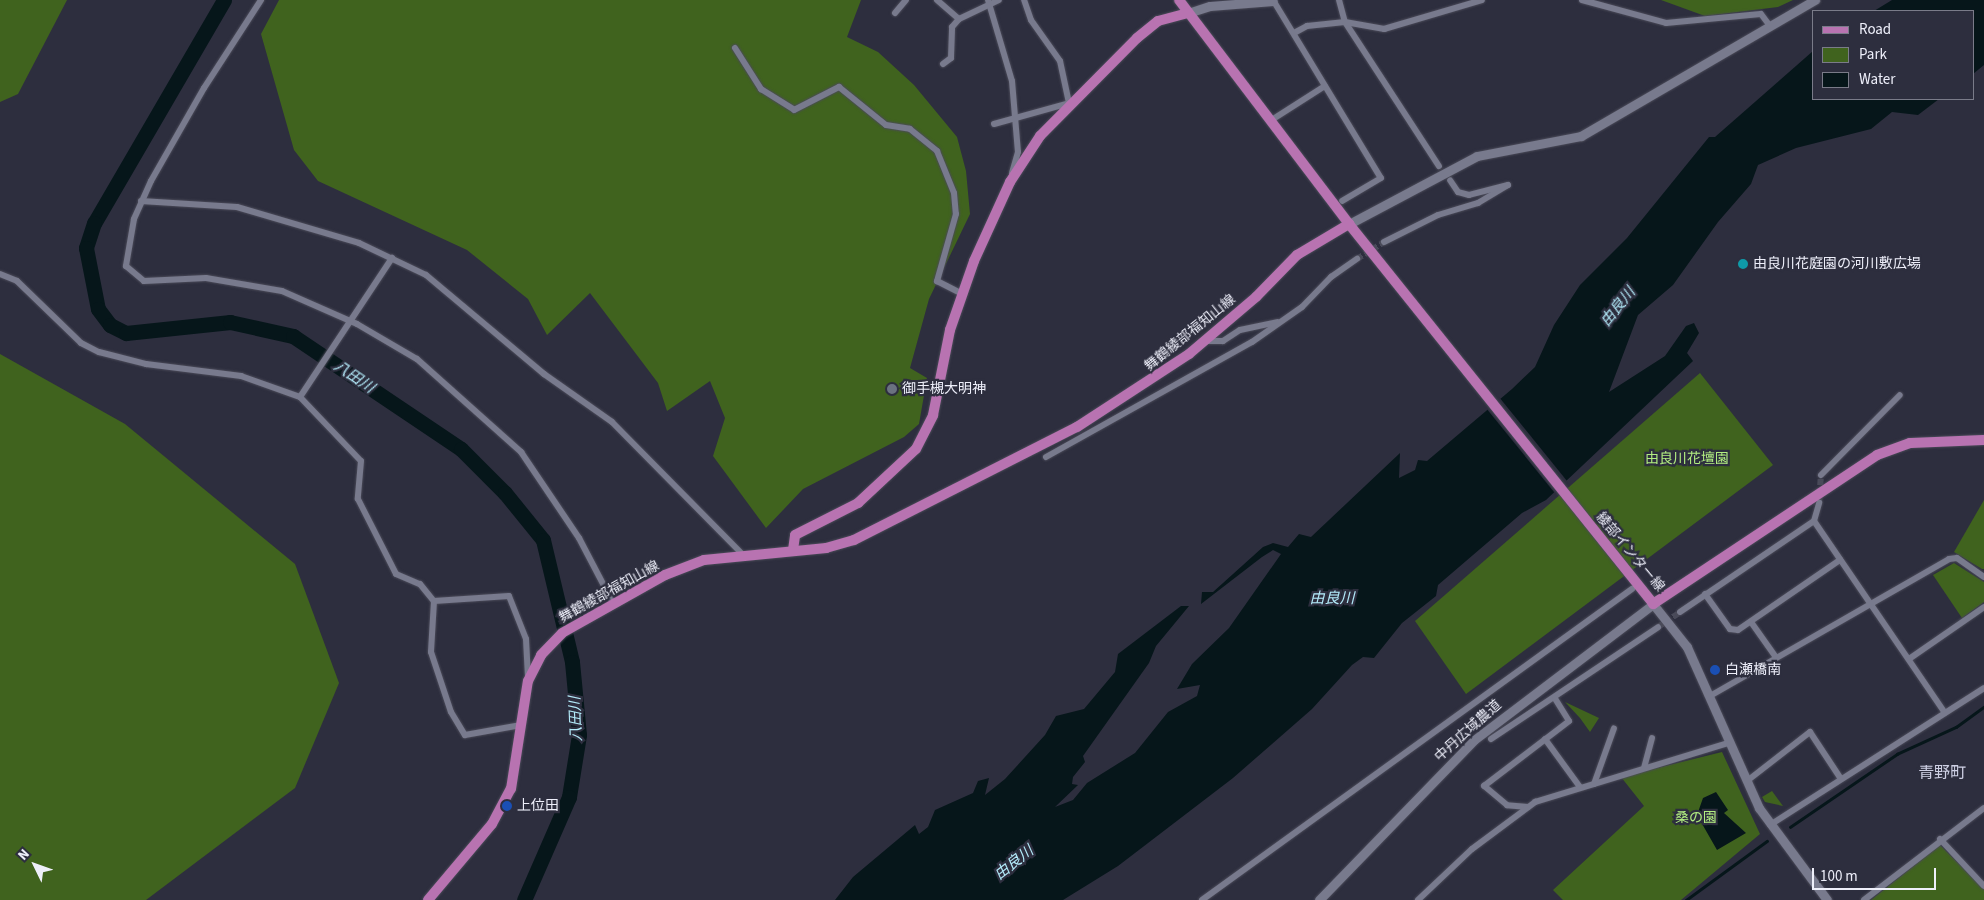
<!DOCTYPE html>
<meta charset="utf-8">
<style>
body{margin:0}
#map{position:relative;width:1984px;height:900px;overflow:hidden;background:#2d2e3e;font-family:"Source Sans 3","Noto Sans JP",sans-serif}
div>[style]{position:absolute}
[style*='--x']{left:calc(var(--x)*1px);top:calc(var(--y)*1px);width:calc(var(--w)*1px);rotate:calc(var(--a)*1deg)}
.green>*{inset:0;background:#40631e}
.water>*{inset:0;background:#06161a}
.pier>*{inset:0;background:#2d2e3e;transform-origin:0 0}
.stream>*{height:2.5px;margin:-1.25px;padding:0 1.25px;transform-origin:1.25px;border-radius:1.25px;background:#06161a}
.river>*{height:15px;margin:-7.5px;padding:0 7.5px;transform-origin:7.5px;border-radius:7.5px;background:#06161a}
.street-tunnel>*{height:6px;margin-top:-3px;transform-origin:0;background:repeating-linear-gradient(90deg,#4a4b5a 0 6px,transparent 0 9px)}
.roads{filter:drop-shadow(0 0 1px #4a4a58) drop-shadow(0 0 1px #4a4a58)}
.street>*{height:6px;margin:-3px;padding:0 3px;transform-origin:3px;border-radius:3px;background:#787a8d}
.secondary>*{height:9px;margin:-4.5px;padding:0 4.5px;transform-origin:4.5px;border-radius:4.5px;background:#787a8d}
.primary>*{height:10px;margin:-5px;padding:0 5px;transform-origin:5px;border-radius:5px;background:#b873b1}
.dots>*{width:14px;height:14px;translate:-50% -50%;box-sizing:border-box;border:2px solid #2d2e3e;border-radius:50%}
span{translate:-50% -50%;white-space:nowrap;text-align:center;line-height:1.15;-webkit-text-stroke:4.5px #2d2e3e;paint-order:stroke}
.poi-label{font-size:14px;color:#eeeffa}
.left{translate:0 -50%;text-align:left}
.street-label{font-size:14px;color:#eeeffa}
.park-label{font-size:14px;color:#b2ee81}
.water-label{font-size:15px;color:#b3ebfa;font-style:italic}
.quarter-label{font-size:16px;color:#ced0e4}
.legend{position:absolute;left:1812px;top:10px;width:162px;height:90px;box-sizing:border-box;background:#2d2e3e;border:1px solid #7a7b89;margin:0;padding:6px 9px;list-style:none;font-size:15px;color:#eeeffa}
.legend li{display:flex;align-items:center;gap:10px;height:25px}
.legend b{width:25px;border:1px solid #7a7b89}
.north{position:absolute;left:10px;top:840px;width:50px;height:50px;-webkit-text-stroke:4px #2d2e3e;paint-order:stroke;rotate:312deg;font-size:14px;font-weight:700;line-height:20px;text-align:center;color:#eeeffa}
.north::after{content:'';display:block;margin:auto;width:18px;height:22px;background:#eeeffa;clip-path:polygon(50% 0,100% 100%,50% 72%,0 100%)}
.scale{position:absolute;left:1812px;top:868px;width:124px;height:22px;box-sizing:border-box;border:2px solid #eeeffa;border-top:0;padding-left:6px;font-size:15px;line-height:18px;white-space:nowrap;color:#eeeffa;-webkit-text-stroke:4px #2d2e3e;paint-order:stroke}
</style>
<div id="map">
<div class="green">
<div style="clip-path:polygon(0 0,67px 0,18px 94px,0 102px)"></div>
<div style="clip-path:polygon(279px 0,861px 0,847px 37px,878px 52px,914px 85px,957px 137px,966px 171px,970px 214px,929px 299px,910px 368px,927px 378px,919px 424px,904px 437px,803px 489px,766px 528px,713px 456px,725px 418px,710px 381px,667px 411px,658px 383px,590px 293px,547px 335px,528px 299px,467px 250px,318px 181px,294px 150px,261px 34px)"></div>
<div style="clip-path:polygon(1661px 0,1793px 0,1778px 7px,1705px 16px)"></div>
<div style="clip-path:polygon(0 354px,125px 424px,295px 564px,339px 683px,295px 788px,146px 900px,0 900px)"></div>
<div style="clip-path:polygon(1700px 373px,1773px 465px,1466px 694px,1415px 621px)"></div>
<div style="clip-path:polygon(1984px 500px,1984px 569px,1982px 569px,1954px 552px)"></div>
<div style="clip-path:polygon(1954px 563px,1984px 582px,1984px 602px,1962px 618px,1933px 575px)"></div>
<div style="clip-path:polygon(1565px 702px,1599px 718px,1590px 732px,1580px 718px)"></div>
<div style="clip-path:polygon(1722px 752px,1760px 834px,1681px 900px,1563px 900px,1553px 890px,1644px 806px,1621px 777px)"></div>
<div style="clip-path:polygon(1772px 791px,1783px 806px,1765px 802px,1762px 797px)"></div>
<div style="clip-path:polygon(1940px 845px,1984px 889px,1984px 900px,1871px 900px)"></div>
</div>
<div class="water">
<div style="clip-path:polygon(1892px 0,1984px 0,1984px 65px,1973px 74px,1973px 11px,1874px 11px)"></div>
<div style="clip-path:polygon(1813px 51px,1813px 99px,1939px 99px,1918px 115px,1892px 112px,1871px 129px,1796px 148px,1758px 165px,1751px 184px,1718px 222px,1673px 285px,1638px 315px,1609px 392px,1665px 356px,1686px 326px,1694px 323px,1699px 333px,1687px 353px,1693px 361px,1546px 500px,1522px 513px,1438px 585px,1436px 596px,1402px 623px,1374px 658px,1363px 657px,1352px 665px,1312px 709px,1233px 778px,1118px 866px,1063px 900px,835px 900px,853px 877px,915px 825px,919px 834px,928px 827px,935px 810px,973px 793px,978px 781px,989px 778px,985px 795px,1005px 779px,1045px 735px,1056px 716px,1084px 709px,1115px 672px,1118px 654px,1181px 606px,1189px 606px,1156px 646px,1149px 663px,1083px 756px,1085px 762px,1073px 777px,1072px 784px,1078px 785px,1055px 807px,1073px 800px,1087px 783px,1135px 753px,1168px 712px,1197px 696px,1200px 685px,1177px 689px,1192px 664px,1229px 628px,1281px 554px,1273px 550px,1262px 557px,1201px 604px,1202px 592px,1213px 592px,1263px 547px,1273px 543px,1288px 547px,1299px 534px,1311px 537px,1400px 453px,1399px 478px,1415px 470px,1418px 460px,1427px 461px,1512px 389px,1535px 367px,1554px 325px,1580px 285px,1627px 238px,1709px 137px,1715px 137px)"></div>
<div style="clip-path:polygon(1716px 792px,1728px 810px,1724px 813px,1746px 833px,1717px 850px,1697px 815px,1703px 798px)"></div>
</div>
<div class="pier">
<div style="left:1499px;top:397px;width:110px;height:17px;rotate:51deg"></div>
</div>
<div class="stream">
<div style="--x:1790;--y:827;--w:130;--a:-34.3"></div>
<div style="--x:1897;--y:754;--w:65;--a:-24.6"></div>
<div style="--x:1956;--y:727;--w:34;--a:-36"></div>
<div style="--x:1686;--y:900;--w:100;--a:-36.1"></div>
</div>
<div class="river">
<div style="--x:224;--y:0;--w:258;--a:120.2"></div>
<div style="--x:94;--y:223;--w:26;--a:108"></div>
<div style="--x:86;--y:248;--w:62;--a:78.9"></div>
<div style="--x:98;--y:309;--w:20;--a:53"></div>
<div style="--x:110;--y:325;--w:18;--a:27"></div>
<div style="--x:126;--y:333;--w:105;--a:-6"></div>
<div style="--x:230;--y:322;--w:65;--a:12.5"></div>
<div style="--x:293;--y:336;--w:202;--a:33.9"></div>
<div style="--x:461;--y:449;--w:62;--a:45"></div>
<div style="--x:505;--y:493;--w:60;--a:51"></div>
<div style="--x:543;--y:540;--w:125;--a:76.6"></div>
<div style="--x:572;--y:662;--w:73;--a:84.5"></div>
<div style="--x:579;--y:735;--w:63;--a:99.2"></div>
<div style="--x:569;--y:797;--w:112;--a:113.6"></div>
</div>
<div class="street-tunnel">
<div style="--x:1357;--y:259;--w:32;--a:-32"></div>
<div style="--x:1819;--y:503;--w:28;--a:-86"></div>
<div style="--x:1658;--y:627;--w:27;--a:-34"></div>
</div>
<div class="roads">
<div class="street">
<div style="--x:261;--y:0;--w:105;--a:122.9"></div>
<div style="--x:204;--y:88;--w:107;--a:119.7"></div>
<div style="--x:151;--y:181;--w:42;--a:114.1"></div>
<div style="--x:134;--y:219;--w:48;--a:99.7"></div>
<div style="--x:126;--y:266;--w:23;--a:40"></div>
<div style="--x:144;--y:281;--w:62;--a:-2.8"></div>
<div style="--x:206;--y:278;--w:77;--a:9.7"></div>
<div style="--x:282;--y:291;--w:82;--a:23.7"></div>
<div style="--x:357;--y:324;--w:69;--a:30.3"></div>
<div style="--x:417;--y:359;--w:140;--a:41.8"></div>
<div style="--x:521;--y:452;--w:104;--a:56"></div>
<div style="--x:579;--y:538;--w:73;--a:62.4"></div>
<div style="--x:937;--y:0;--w:29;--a:41"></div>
<div style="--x:988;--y:0;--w:84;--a:73.5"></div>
<div style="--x:1012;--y:81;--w:71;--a:85.2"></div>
<div style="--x:1018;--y:152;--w:22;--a:106"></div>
<div style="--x:1273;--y:0;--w:208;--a:58.8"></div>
<div style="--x:1381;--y:178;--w:45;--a:149.5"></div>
<div style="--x:1339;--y:0;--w:23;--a:75"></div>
<div style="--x:1345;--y:22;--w:172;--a:56.9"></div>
<div style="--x:1582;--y:0;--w:87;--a:15.3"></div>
<div style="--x:1666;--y:23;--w:95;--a:-5.4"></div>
<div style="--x:1761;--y:14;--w:15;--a:53"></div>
<div style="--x:895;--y:13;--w:17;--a:-50"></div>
<div style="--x:1294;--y:33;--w:15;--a:-28"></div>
<div style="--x:1307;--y:26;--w:38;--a:-6"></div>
<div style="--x:1345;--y:22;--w:40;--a:10"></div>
<div style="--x:1384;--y:29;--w:102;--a:-16.5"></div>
<div style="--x:735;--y:48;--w:49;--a:57.6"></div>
<div style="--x:761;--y:89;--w:39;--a:32"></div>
<div style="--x:794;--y:110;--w:51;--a:-27.1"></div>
<div style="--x:839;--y:87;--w:60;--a:39"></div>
<div style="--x:886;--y:125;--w:24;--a:9"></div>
<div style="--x:910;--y:129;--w:35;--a:39"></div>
<div style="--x:937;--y:151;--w:45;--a:68"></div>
<div style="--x:954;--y:193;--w:21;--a:85"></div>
<div style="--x:956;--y:214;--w:70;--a:105.8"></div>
<div style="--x:937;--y:281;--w:28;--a:27"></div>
<div style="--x:943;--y:64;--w:10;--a:-37"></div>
<div style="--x:951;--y:58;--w:31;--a:-88"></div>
<div style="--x:952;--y:27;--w:11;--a:-49"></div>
<div style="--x:959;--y:19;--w:44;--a:-25.4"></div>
<div style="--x:1270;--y:121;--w:65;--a:-32.5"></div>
<div style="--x:994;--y:124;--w:78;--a:-15.6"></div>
<div style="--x:1069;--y:103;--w:43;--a:-102.1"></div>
<div style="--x:1060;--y:61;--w:50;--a:-125.3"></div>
<div style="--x:1031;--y:20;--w:21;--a:-109"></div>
<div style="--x:141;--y:201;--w:96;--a:3.6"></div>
<div style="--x:237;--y:207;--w:127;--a:16.4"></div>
<div style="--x:359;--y:243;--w:74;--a:25.5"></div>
<div style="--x:426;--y:275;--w:154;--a:40"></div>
<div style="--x:544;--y:374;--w:83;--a:35.2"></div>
<div style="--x:612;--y:422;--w:184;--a:45.4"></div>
<div style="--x:1384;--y:242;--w:60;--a:-26.6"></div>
<div style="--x:1438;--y:215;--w:42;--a:-16.7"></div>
<div style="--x:1478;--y:203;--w:35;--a:-31"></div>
<div style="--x:1508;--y:185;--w:40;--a:165.6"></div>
<div style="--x:1469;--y:195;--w:11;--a:-165"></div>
<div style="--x:1458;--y:192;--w:14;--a:-124"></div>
<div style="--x:0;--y:274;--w:18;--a:22"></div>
<div style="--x:17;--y:281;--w:89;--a:44.1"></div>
<div style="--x:81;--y:343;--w:20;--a:27"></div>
<div style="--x:99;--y:352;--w:49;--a:14.3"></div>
<div style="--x:146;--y:364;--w:96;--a:7.2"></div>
<div style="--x:241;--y:376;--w:63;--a:19.6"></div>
<div style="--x:300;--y:397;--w:88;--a:46.4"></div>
<div style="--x:361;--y:461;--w:38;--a:95"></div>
<div style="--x:358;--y:499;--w:84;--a:63.1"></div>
<div style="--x:396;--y:574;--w:26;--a:23"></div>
<div style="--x:420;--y:584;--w:22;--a:51"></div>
<div style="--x:434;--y:601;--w:51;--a:93.4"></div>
<div style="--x:431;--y:652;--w:63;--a:71.6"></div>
<div style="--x:451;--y:712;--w:27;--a:59"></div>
<div style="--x:465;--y:735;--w:57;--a:-10.1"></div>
<div style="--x:1207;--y:341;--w:16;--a:0"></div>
<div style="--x:1223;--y:341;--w:20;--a:-33"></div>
<div style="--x:1240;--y:330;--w:38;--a:-12"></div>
<div style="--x:300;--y:397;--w:167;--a:-56.5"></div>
<div style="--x:1046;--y:457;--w:236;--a:-29.2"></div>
<div style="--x:1252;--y:342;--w:61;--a:-35"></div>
<div style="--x:1302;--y:307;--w:42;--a:-46"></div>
<div style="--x:1331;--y:277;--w:32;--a:-35"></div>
<div style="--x:1821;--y:475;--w:112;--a:-45.4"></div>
<div style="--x:1814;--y:521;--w:232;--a:55.7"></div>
<div style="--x:1705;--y:594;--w:43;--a:54.5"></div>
<div style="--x:1730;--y:629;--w:8;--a:7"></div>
<div style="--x:1738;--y:630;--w:124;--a:-34.5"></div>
<div style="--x:434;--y:601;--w:75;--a:-3.8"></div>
<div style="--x:509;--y:596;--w:46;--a:68.4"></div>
<div style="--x:526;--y:639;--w:39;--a:87"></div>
<div style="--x:1680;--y:612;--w:162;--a:-34.2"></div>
<div style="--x:1814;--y:521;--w:19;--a:-74"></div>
<div style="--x:1751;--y:622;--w:42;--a:54.8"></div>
<div style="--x:1909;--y:659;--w:91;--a:-34.7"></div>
<div style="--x:1710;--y:696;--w:275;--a:-29.8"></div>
<div style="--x:1949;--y:559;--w:8;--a:-7"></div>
<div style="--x:1957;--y:558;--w:33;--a:35"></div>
<div style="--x:1491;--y:739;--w:201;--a:-33.8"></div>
<div style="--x:1545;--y:739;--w:59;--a:53.9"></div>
<div style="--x:1644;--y:768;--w:31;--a:-75"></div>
<div style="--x:1747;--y:781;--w:80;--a:-37.9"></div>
<div style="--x:1810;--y:732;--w:56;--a:56.6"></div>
<div style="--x:1594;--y:784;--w:59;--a:-70.3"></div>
<div style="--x:1528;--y:807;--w:21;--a:-175"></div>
<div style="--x:1507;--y:805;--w:30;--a:-140"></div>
<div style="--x:1484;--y:786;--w:107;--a:-37.4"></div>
<div style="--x:1569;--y:721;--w:26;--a:-122"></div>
<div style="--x:1770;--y:825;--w:254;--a:-32.6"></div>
<div style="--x:1940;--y:839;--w:64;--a:46.9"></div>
<div style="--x:1202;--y:900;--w:531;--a:-35.88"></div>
<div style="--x:1418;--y:900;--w:74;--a:-43.4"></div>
<div style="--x:1472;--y:849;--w:79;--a:-36.7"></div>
<div style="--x:1535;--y:802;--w:202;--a:-17"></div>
<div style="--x:1864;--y:900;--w:151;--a:-37.5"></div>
</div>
<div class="secondary">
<div style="--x:1188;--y:13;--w:23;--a:-18"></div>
<div style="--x:1210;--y:6;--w:63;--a:-4.5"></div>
<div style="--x:1349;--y:224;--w:145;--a:-28"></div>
<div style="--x:1477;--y:156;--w:106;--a:-10.9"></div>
<div style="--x:1581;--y:136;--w:271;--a:-30.2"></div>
<div style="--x:1319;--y:900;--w:223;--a:-45.9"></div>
<div style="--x:1474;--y:740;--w:225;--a:-37.2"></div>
<div style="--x:1653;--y:604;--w:55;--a:51.7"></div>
<div style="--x:1687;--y:647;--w:176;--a:65.9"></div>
<div style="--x:1759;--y:808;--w:114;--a:53.5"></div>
</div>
<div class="primary">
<div style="--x:1179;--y:0;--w:281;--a:52.8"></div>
<div style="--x:1349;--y:224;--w:487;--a:51.3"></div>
<div style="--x:1653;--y:604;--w:269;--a:-33.6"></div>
<div style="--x:1877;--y:455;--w:35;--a:-20"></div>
<div style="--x:1910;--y:443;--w:74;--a:-2.3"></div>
<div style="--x:793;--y:550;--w:15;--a:-82"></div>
<div style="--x:795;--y:535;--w:71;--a:-26.9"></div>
<div style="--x:858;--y:503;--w:79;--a:-43"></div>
<div style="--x:916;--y:449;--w:38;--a:-63"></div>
<div style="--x:933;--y:415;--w:87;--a:-78.7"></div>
<div style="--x:950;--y:330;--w:73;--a:-70.8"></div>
<div style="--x:974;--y:261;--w:87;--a:-65.5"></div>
<div style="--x:1010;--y:182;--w:55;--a:-56.9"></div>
<div style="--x:1040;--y:136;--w:138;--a:-45.3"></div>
<div style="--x:1137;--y:38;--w:27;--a:-39"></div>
<div style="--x:1158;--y:21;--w:31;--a:-15"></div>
<div style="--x:428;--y:900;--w:99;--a:-49.9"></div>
<div style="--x:492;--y:824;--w:40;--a:-62"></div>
<div style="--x:511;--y:789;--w:109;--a:-81.1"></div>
<div style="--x:528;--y:681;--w:29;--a:-63"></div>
<div style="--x:541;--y:655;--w:30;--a:-46"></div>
<div style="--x:562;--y:633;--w:118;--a:-29.4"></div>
<div style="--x:665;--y:575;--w:42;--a:-21"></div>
<div style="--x:704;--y:560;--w:123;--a:-5.6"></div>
<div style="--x:826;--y:548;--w:29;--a:-16"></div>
<div style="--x:854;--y:540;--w:250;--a:-26.9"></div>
<div style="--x:1077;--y:427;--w:134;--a:-33.1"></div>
<div style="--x:1189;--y:354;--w:88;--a:-40.4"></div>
<div style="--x:1256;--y:297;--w:59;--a:-45.7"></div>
<div style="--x:1297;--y:255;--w:61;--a:-30.8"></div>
</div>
</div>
<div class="dots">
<div style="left:1743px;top:264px;background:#0f9aa8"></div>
<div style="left:892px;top:389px;background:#6b7280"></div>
<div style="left:1715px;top:670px;background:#1a4fb4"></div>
<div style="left:507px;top:806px;background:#1a4fb4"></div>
</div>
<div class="poi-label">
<span class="left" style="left:1753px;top:264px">由良川花庭園の河川敷広場</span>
<span class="left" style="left:902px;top:389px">御手槻大明神</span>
<span class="left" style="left:1725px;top:670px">白瀬橋南</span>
<span class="left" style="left:517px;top:806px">上位田</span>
</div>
<div class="street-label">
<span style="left:1190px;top:333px;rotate:-39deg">舞鶴綾部福知山線</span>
<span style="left:1630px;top:552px;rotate:50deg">綾部インター線</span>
<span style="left:609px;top:592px;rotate:-29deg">舞鶴綾部福知山線</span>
<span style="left:1468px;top:731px;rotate:-42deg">中丹広域農道</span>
</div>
<div class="park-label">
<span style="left:1687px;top:459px">由良川花壇園</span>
<span style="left:1696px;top:818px">桑の園</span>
</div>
<div class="water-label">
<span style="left:1618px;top:307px;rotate:-51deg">由良川</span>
<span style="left:354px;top:377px;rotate:34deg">八田川</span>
<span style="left:1332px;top:599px">由良川</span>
<span style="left:576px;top:719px;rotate:-92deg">八田川</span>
<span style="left:1014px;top:863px;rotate:-38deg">由良川</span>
</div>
<div class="quarter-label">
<span style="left:1942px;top:773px">青野町</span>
</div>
<ul class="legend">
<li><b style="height:6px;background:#b873b1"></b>Road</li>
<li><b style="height:14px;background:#40631e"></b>Park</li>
<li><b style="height:14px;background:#06161a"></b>Water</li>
</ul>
<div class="north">N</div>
<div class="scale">100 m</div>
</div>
